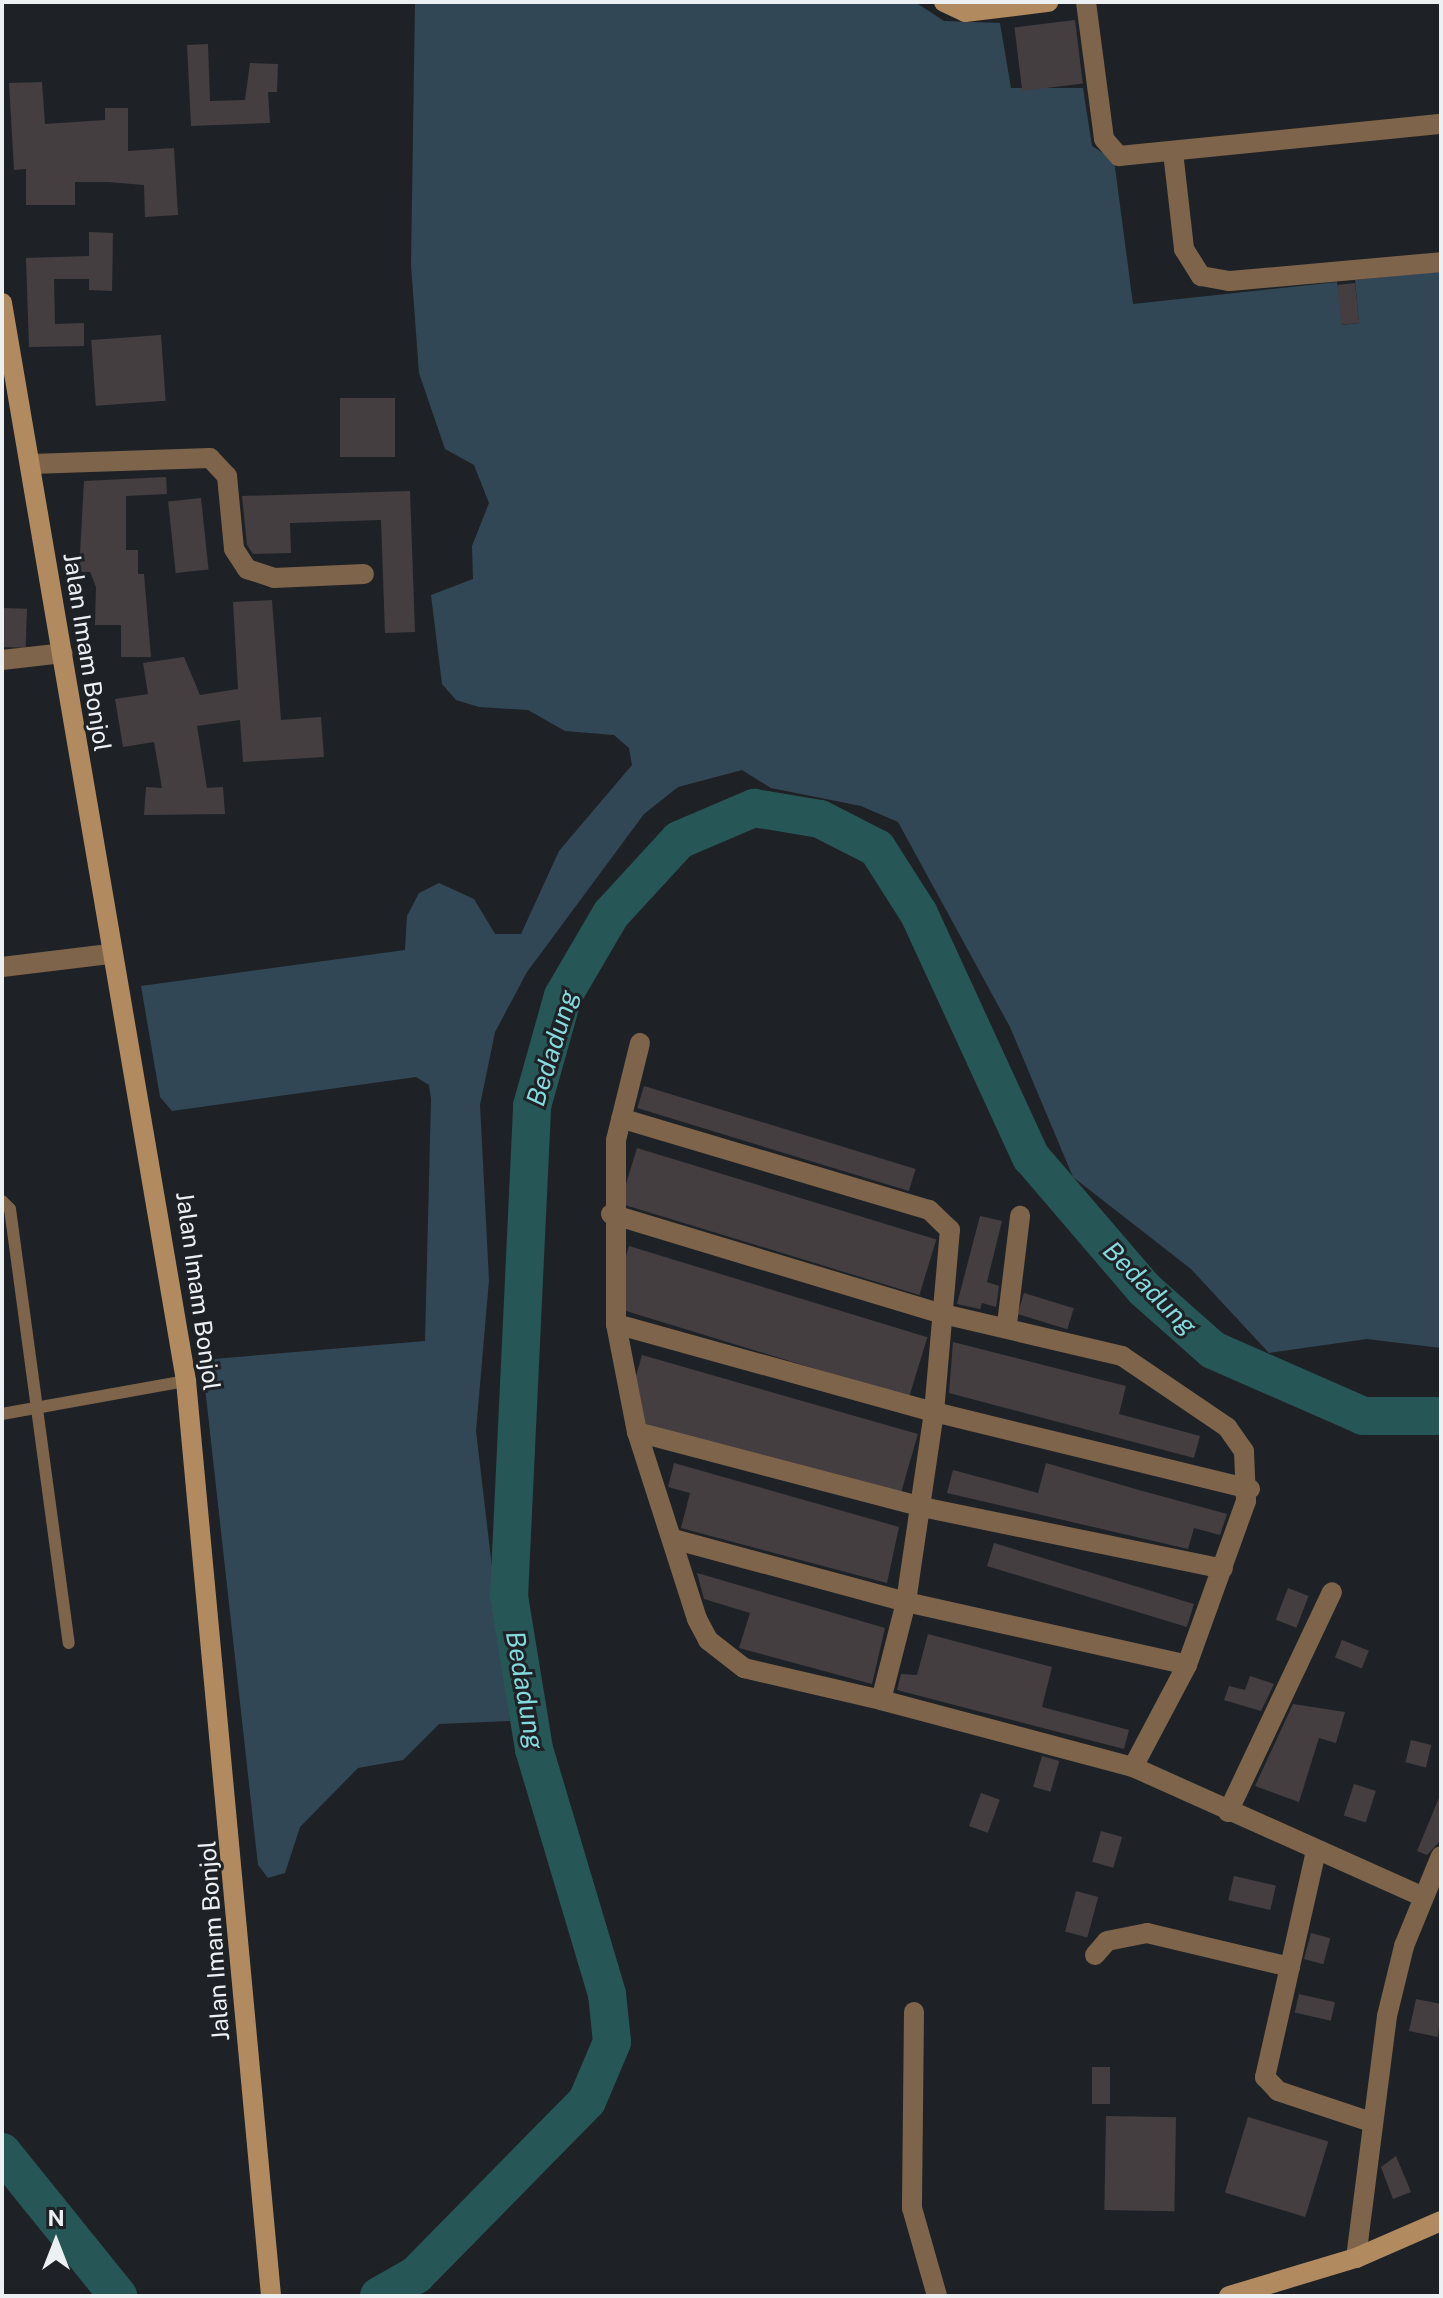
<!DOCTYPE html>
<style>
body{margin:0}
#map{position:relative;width:1443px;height:2298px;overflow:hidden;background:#1e2226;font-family:"Public Sans",sans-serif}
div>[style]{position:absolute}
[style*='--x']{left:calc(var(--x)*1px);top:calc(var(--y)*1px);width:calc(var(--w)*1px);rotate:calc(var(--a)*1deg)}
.green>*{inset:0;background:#324756}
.river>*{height:38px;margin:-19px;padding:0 19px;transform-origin:19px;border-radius:19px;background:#275657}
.building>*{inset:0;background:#443e41;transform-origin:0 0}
.lane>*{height:12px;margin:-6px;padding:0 6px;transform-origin:6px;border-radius:6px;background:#7e644b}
.street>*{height:20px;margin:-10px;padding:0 10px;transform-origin:10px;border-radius:10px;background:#7e644b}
.secondary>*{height:20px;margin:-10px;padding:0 10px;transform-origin:10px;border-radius:10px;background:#b28a60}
span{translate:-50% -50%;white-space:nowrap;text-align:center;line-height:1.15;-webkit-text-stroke:6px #1e2226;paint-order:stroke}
.street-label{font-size:24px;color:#edf0f3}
.water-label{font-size:26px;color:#86d9dc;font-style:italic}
.frame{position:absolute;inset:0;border:4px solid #edf0f3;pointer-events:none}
.north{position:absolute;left:16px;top:2202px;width:80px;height:80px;-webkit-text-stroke:6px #1e2226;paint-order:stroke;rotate:0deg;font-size:22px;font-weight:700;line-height:32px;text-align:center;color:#edf0f3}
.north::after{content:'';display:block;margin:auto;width:28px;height:36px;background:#edf0f3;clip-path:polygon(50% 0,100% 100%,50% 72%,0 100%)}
</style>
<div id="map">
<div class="green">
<div style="clip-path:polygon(415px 2px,915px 2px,944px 21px,1000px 23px,1011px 88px,1083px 88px,1092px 146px,1114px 160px,1133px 304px,1337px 282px,1342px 325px,1359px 323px,1355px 280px,1441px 271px,1441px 1348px,1367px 1339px,1269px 1353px,1191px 1269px,1073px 1177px,1010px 1027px,898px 822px,861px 806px,771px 788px,742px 770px,678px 787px,644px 814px,527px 972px,495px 1032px,480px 1105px,489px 1280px,476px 1431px,510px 1721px,439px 1724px,403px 1760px,358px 1768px,300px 1827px,285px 1873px,268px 1878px,258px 1865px,202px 1360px,425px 1341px,431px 1099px,429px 1085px,416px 1077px,172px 1111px,160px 1097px,141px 986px,405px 950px,407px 916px,419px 893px,439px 883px,474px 899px,495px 934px,521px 934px,559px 851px,632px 765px,629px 748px,614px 735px,565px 731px,528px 710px,479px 707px,456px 700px,442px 684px,431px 595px,473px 579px,472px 546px,489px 503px,474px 465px,445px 449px,419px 373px,411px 265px)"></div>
</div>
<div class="river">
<div style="--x:2;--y:2152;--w:185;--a:51.1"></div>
<div style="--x:379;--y:2296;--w:43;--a:-29.6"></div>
<div style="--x:416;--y:2275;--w:244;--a:-45.5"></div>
<div style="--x:587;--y:2101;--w:64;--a:-67"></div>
<div style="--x:612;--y:2042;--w:48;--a:-95.9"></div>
<div style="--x:607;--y:1994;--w:256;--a:-106.6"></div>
<div style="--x:534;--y:1749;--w:154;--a:-99.3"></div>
<div style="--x:509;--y:1597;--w:492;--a:-87.3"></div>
<div style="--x:532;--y:1106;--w:114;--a:-74.3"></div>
<div style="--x:563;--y:996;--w:95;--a:-59.7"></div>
<div style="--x:611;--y:914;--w:100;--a:-47.4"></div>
<div style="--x:679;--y:840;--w:82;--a:-23.1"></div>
<div style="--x:754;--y:808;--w:67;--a:9.5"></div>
<div style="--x:820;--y:819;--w:64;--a:27"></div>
<div style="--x:877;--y:848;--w:78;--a:57.5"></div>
<div style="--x:919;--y:914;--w:268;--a:65.3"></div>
<div style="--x:1031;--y:1157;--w:174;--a:49.4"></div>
<div style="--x:1144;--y:1289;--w:92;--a:41.5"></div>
<div style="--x:1213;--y:1350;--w:164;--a:23.7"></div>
<div style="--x:1363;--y:1416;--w:78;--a:0"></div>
</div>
<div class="building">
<div style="left:1075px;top:20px;width:64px;height:61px;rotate:83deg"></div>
<div style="clip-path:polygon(208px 44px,210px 101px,245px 100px,250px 63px,278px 64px,277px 92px,268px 92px,270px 123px,191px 126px,187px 45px)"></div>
<div style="clip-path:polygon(42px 82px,45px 124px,105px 120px,105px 108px,128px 108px,128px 151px,174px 148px,178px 215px,145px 217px,144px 185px,108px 182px,75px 182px,75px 205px,26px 205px,26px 169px,14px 170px,9px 83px)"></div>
<div style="clip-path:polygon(89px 232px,113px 233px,112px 291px,89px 290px,89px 279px,54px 279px,55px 324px,84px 323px,84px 346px,29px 347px,26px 258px,89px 256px)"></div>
<div style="left:1355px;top:283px;width:40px;height:18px;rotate:84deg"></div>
<div style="left:161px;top:335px;width:66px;height:70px;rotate:86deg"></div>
<div style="left:340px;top:398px;width:55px;height:59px"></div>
<div style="clip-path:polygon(166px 477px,167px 494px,126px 496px,126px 550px,138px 550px,138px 574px,144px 574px,151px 657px,121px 657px,121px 625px,95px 625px,96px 587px,90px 572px,79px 572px,84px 481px)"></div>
<div style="clip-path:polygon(410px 491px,415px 632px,385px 633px,381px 520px,290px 523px,291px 553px,253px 554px,247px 545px,242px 496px)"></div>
<div style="left:201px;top:498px;width:72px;height:33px;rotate:84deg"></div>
<div style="clip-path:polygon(272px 600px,281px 720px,321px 717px,324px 757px,243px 762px,240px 720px,197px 726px,207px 788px,223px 787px,225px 814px,144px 815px,146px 787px,162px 788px,154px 742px,123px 747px,115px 699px,148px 694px,143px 663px,184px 657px,200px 695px,238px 689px,233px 602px)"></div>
<div style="left:2px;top:608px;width:25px;height:39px;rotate:2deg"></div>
<div style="left:644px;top:1086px;width:284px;height:23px;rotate:17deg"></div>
<div style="left:637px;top:1148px;width:313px;height:58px;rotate:17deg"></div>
<div style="clip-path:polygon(980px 1216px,1002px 1221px,987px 1282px,999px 1286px,996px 1307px,982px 1303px,980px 1309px,957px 1304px)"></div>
<div style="left:629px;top:1246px;width:312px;height:63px;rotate:17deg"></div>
<div style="left:1024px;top:1293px;width:52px;height:22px;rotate:17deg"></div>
<div style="clip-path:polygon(953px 1342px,1126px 1386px,1119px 1414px,1200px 1436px,1194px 1458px,949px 1393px)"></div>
<div style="left:642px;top:1355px;width:287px;height:65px;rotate:16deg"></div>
<div style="clip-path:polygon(674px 1463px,899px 1527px,887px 1583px,681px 1528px,690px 1493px,668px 1487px)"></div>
<div style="clip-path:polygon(1046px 1463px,1139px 1490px,1227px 1514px,1220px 1535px,1194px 1528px,1188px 1549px,947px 1493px,953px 1470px,1038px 1493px)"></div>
<div style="left:994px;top:1543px;width:209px;height:24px;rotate:17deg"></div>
<div style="clip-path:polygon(697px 1573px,885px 1628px,872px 1684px,739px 1648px,750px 1613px,704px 1599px)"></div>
<div style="left:1288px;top:1588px;width:22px;height:34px;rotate:21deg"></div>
<div style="clip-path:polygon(928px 1634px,1052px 1667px,1042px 1707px,1129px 1730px,1124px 1749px,897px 1690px,901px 1674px,917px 1675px)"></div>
<div style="left:1342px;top:1640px;width:29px;height:19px;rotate:22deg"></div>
<div style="clip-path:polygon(1250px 1676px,1274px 1684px,1261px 1711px,1224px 1700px,1229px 1686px,1245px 1690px)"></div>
<div style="clip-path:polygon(1293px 1704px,1345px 1712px,1336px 1743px,1319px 1738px,1299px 1802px,1255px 1786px)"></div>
<div style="left:1411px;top:1740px;width:21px;height:23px;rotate:14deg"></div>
<div style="left:1042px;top:1756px;width:18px;height:32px;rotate:16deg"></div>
<div style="left:1354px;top:1784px;width:23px;height:33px;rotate:18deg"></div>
<div style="left:981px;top:1793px;width:20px;height:35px;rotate:20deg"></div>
<div style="clip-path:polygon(1441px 1793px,1441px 1840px,1427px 1855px,1417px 1851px)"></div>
<div style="left:1101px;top:1831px;width:22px;height:32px;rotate:16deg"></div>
<div style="left:1234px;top:1876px;width:43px;height:25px;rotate:13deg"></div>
<div style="left:1076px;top:1891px;width:23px;height:42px;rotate:15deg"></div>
<div style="left:1311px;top:1933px;width:20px;height:27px;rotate:15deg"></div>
<div style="left:1299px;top:1994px;width:37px;height:19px;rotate:13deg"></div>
<div style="clip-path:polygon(1416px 1999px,1441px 2004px,1438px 2037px,1409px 2031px)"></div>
<div style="left:1092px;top:2067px;width:18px;height:37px"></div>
<div style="left:1106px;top:2116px;width:70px;height:94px;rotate:1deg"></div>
<div style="left:1248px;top:2117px;width:84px;height:79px;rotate:17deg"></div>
<div style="clip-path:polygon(1396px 2156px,1411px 2192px,1393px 2199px,1381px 2167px)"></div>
</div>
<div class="lane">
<div style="--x:2;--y:1201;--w:11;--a:45"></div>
<div style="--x:10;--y:1209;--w:438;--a:82.3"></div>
<div style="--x:2;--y:1414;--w:187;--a:-10.2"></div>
</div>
<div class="street">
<div style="--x:1086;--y:2;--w:138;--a:82.5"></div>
<div style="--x:1104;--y:139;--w:23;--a:49"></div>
<div style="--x:1119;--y:156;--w:324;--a:-5.7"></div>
<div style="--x:1173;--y:152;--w:98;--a:83.5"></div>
<div style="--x:1184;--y:249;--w:32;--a:58"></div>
<div style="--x:1201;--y:276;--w:29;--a:10"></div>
<div style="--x:1230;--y:281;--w:212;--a:-5.1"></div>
<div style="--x:31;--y:464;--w:179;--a:-1.9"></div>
<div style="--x:210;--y:458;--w:25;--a:47"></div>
<div style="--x:227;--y:476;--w:73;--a:84.5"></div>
<div style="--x:234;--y:549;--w:24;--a:57"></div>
<div style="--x:247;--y:569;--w:28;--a:18"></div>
<div style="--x:274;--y:578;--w:90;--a:-2.5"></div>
<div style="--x:2;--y:660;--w:61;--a:-6.5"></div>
<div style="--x:2;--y:967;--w:108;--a:-6.9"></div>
<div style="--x:640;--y:1043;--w:100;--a:103.9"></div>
<div style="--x:616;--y:1140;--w:184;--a:90"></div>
<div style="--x:616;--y:1324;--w:110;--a:79"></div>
<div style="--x:637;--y:1432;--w:196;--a:72.2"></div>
<div style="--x:697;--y:1619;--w:24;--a:62"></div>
<div style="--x:708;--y:1640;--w:46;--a:37.9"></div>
<div style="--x:744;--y:1668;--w:141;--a:13.1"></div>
<div style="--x:611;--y:1214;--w:347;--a:16.8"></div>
<div style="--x:943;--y:1314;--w:184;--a:13.2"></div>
<div style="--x:1122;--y:1356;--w:127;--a:34.1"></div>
<div style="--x:1227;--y:1427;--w:29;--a:55"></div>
<div style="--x:1244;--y:1451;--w:50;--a:87.7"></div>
<div style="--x:1246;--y:1501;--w:174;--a:109.8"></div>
<div style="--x:1187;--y:1665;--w:115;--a:117.9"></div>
<div style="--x:616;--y:1324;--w:330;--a:15.5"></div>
<div style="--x:934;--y:1412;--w:183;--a:-85"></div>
<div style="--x:950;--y:1230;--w:29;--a:-136"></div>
<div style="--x:929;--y:1210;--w:321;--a:-163.4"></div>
<div style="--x:1007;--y:1324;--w:109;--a:-83.1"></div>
<div style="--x:637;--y:1432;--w:295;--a:14.7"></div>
<div style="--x:922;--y:1507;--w:307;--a:11.6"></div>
<div style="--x:1250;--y:1489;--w:325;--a:-166.3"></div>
<div style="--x:934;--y:1412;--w:192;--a:98.4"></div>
<div style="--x:906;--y:1602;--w:101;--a:104.3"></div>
<div style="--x:881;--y:1700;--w:261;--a:14.9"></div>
<div style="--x:1133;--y:1767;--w:316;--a:24.1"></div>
<div style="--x:673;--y:1539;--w:241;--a:15.1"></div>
<div style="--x:906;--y:1602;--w:288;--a:12.6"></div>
<div style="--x:1228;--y:1812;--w:243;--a:-64.7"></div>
<div style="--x:1316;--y:1851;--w:232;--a:102.7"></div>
<div style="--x:1265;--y:2077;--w:19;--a:47"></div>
<div style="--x:1278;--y:2091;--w:95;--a:18.4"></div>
<div style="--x:1095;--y:1955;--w:18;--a:-49"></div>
<div style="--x:1107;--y:1941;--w:41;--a:-11.3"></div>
<div style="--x:1147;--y:1933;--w:147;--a:13.4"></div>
<div style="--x:914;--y:2012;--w:196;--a:90.6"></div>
<div style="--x:912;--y:2208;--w:91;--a:74.1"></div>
<div style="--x:1356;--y:2258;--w:244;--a:-82.7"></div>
<div style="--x:1387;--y:2016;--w:72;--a:-76.3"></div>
<div style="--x:1404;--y:1946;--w:97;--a:-67.7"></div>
</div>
<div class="secondary">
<div style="--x:944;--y:2;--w:23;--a:25"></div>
<div style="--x:965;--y:12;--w:84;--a:-6.9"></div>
<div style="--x:2;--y:303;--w:1094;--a:80.31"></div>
<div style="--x:186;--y:1381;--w:919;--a:84.69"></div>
<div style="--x:1229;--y:2296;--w:133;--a:-16.7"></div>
<div style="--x:1356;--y:2258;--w:93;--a:-23.5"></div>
</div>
<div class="street-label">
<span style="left:87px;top:652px;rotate:81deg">Jalan Imam Bonjol</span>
<span style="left:198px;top:1291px;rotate:82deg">Jalan Imam Bonjol</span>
<span style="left:214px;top:1941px;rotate:-94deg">Jalan Imam Bonjol</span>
</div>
<div class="water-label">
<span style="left:552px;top:1048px;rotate:-73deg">Bedadung</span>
<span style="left:1150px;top:1288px;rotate:45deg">Bedadung</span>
<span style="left:525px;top:1690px;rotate:80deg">Bedadung</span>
</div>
<div class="frame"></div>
<div class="north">N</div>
</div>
